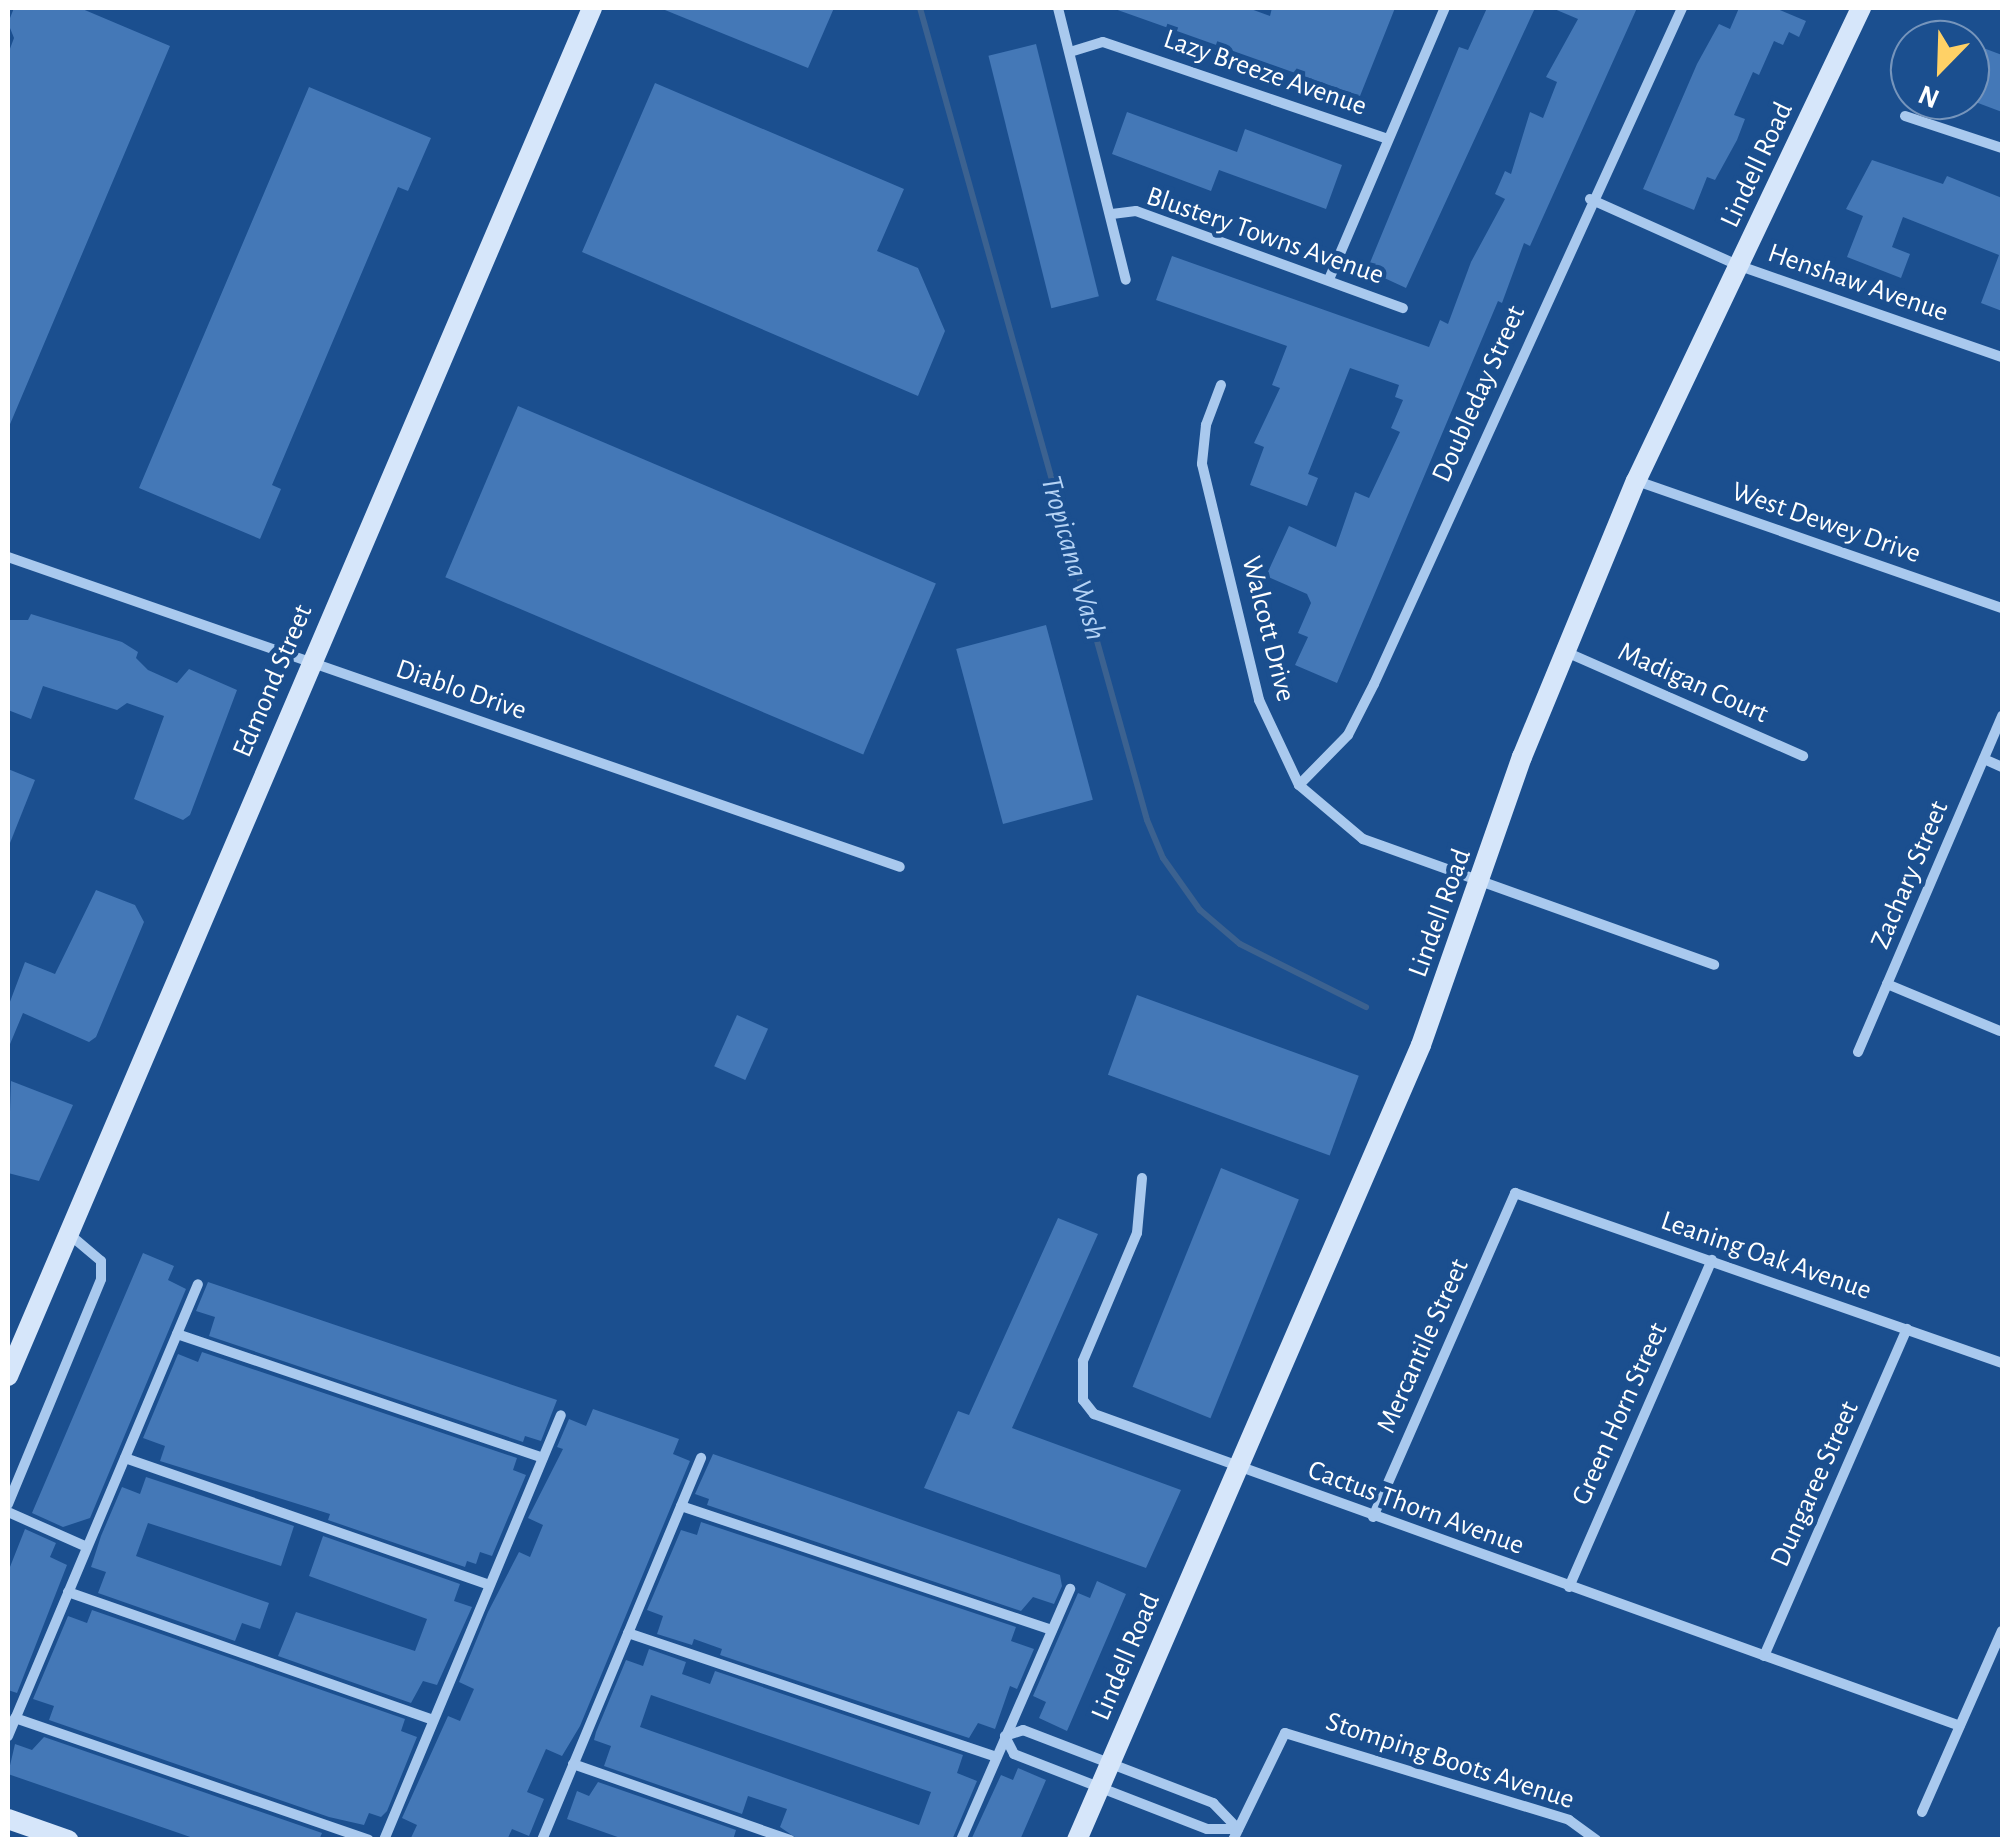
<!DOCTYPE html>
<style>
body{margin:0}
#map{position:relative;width:2010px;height:1847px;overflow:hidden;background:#1b4f8f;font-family:"Alegreya Sans",sans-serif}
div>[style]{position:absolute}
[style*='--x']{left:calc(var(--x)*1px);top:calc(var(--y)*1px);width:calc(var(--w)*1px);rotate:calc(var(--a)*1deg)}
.stream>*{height:6px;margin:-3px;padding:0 3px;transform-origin:3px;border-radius:3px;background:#3c6290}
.building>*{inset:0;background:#4478b7;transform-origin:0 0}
.street>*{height:10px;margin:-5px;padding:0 5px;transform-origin:5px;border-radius:5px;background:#a9c9ee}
.secondary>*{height:20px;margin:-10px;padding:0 10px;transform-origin:10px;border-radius:10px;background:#d6e6fa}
span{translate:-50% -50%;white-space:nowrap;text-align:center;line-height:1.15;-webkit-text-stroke:9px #1b4f8f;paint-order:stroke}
.street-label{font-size:28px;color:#fff}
.water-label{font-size:30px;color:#b5d3f5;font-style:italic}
.frame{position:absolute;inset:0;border:10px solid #fff;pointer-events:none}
.north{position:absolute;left:1890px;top:20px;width:100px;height:100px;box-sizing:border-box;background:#1b4f8f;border:2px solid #7695bc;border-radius:50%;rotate:203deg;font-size:28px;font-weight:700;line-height:40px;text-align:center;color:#fff}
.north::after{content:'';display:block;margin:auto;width:35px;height:45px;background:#ffd166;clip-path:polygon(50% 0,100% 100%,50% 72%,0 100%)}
</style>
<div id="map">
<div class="stream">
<div style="--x:920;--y:8;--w:843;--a:74.38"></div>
<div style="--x:1147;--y:820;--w:41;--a:67.2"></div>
<div style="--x:1163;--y:858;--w:64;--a:54.6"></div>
<div style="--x:1200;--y:910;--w:52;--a:40.4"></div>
<div style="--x:1240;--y:944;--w:141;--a:26.6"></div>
</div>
<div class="building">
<div style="clip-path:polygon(14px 8px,80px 8px,170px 46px,8px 429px,8px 54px,14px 38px,8px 23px)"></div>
<div style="clip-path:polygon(660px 8px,834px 8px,808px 68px)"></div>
<div style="clip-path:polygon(1112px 8px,1248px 8px,1270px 16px,1272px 8px,1395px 8px,1360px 96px)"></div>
<div style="clip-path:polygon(1487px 8px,1535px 8px,1406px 288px,1367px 270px,1459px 47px,1468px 50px)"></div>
<div style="clip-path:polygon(1552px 8px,1637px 8px,1530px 246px,1524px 243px,1502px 303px,1498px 301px,1337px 683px,1295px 665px,1308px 637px,1298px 633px,1311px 603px,1307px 594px,1266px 576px,1289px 526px,1336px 547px,1355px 492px,1369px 498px,1400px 432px,1391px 428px,1403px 400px,1395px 397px,1399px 385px,1350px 368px,1308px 474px,1318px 478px,1307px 506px,1250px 485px,1264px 447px,1254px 443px,1280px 388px,1272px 385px,1287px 346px,1156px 300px,1172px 256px,1429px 347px,1440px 320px,1448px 324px,1471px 262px,1505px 199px,1495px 194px,1505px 171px,1511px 174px,1530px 112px,1543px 118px,1557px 82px,1546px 77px,1578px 19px)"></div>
<div style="clip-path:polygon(1739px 8px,1775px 8px,1806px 21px,1799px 37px,1789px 32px,1783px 45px,1774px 41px,1759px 75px,1753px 72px,1734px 115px,1745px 119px,1737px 140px,1715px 180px,1707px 177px,1694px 210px,1643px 189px,1697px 64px,1719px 24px,1730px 29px)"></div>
<div style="clip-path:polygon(1970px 43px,2002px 55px,2002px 112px,1970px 100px)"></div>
<div style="left:1036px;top:44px;width:260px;height:49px;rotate:76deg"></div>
<div style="clip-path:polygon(655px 83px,904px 189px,877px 251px,918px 268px,945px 331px,918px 396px,582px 252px)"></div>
<div style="clip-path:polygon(309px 87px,431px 138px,408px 191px,398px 187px,272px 485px,281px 489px,260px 539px,139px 488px)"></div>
<div style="clip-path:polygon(1127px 112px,1237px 152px,1245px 129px,1342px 165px,1326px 209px,1219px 170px,1211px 191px,1112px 154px)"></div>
<div style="clip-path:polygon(1872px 160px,1943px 184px,1947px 176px,2002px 198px,2002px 311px,1981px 303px,1999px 255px,1903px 217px,1892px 247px,1910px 254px,1901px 278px,1847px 257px,1863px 216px,1846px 209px)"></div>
<div style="left:518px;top:406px;width:454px;height:186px;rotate:23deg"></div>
<div style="clip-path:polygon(31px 614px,122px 642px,138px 652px,136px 658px,148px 670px,177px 683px,189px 669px,237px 690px,190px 815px,183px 820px,134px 799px,164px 716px,127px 703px,117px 710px,43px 686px,31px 719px,8px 710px,8px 620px,28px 620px)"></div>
<div style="left:1046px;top:625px;width:181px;height:93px;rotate:75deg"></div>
<div style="clip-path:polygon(8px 769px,35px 780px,8px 848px)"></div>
<div style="clip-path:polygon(96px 890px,135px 905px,144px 922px,96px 1037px,89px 1042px,23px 1013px,8px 1049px,8px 1007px,25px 962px,55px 974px)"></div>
<div style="left:1137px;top:995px;width:236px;height:85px;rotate:20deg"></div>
<div style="left:737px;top:1015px;width:34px;height:56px;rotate:24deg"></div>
<div style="clip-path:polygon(11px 1081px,73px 1105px,39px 1181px,8px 1173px)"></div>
<div style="left:1221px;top:1168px;width:84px;height:236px;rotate:22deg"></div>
<div style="clip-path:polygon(1058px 1218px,1098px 1234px,1012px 1428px,1181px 1490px,1146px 1568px,924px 1488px,958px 1411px,969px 1415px)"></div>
<div style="clip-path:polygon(143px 1253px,174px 1266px,168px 1280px,186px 1289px,90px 1518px,63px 1527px,32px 1513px)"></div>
<div style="clip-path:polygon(208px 1282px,557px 1400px,541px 1441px,525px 1436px,523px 1442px,209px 1336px,215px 1317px,196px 1311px)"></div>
<div style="clip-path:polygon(202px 1352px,517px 1458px,513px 1470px,526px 1475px,492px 1556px,480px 1552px,476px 1564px,467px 1561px,465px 1567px,328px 1520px,330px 1514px,160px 1461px,165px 1446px,143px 1438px,178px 1354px,198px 1362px)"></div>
<div style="clip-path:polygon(593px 1409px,679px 1439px,673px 1454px,690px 1461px,580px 1726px,562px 1756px,546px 1749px,527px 1792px,544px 1799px,529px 1836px,512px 1829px,507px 1840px,410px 1840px,417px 1825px,402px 1818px,448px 1716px,460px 1721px,474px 1689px,459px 1682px,488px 1612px,519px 1552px,530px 1557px,543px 1525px,528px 1518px,563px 1449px,557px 1447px,569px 1419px,586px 1426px)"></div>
<div style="clip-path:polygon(713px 1454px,1060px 1575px,1062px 1586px,1054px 1604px,1033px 1597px,1021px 1611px,707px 1505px,709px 1499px,695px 1494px)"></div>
<div style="clip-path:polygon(146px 1477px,294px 1526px,281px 1566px,148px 1523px,136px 1556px,269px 1603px,260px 1629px,242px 1623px,235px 1641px,98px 1593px,106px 1572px,91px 1567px,101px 1536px,122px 1487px,140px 1494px)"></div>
<div style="clip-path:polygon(701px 1522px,1016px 1627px,1011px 1641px,1034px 1649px,1017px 1689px,1010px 1686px,995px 1729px,978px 1723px,969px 1738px,720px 1655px,722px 1649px,694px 1639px,692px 1645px,657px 1634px,663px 1616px,647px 1610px,681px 1530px,697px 1535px)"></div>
<div style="clip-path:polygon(25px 1529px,56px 1543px,50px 1557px,67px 1565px,17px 1693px,8px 1690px,8px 1572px)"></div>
<div style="clip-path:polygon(323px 1536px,460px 1584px,454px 1601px,472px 1607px,437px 1685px,423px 1681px,411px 1703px,278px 1656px,296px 1612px,415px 1651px,427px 1619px,309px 1576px)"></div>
<div style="clip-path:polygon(1097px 1581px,1126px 1594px,1067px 1731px,1039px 1718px,1046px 1702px,1033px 1696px,1078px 1593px,1090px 1598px)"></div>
<div style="clip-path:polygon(92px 1610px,405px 1719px,401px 1731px,417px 1737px,387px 1811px,381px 1817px,369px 1813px,364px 1825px,329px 1817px,49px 1720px,54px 1706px,33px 1699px,68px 1616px,87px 1623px)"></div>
<div style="clip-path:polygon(evenodd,649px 1649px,686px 1662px,682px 1674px,710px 1684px,715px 1671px,963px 1755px,957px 1773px,977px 1781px,952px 1840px,799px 1840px,780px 1827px,787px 1809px,748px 1796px,742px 1814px,604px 1766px,611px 1746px,594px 1740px,596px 1732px,626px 1660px,643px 1666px,649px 1649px,651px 1695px,931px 1792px,919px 1825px,640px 1727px,651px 1695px)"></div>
<div style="clip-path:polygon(44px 1737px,322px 1833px,319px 1840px,199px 1840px,8px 1774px,15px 1744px,32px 1750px)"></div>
<div style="clip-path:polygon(1018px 1768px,1046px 1780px,1020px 1840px,971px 1840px,1001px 1775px,1013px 1780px)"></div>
<div style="clip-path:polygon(598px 1782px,736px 1830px,733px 1840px,626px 1840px,567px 1819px,577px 1791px,589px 1796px)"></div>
</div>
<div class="street">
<div style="--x:1058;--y:8;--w:280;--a:76"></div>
<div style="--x:1070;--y:52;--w:34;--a:-17"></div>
<div style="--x:1103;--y:42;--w:301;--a:18.8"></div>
<div style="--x:1905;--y:116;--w:102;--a:18.3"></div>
<div style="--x:1590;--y:199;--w:164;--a:24.1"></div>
<div style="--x:1740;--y:266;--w:277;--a:19.2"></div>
<div style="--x:1112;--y:214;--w:24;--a:-7"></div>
<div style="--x:1136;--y:211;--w:284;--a:20"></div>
<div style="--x:1330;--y:277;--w:293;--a:-66.9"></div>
<div style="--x:1221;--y:385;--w:43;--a:110.6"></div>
<div style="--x:1206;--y:425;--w:39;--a:96"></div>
<div style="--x:1202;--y:464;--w:243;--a:76.4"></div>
<div style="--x:1259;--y:700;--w:94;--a:64.8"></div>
<div style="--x:1299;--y:785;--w:84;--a:40.2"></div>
<div style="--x:1363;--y:839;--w:373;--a:19.7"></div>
<div style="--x:1637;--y:481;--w:386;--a:19.2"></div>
<div style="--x:8;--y:557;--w:944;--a:19.16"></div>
<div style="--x:1566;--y:652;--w:259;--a:23.7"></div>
<div style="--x:1984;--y:759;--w:20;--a:24"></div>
<div style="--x:1299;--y:785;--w:70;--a:-45.6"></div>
<div style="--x:1348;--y:735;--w:57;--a:-63"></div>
<div style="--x:1374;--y:684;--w:743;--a:-65.5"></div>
<div style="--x:1887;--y:984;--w:122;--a:22.6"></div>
<div style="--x:1858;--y:1052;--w:366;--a:-66.8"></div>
<div style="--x:1142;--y:1178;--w:55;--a:95.2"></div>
<div style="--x:1137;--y:1233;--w:139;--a:112.9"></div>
<div style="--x:1083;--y:1361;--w:39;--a:90"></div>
<div style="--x:1083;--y:1400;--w:18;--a:52"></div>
<div style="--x:1094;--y:1414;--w:920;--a:19.81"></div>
<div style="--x:177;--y:1334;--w:386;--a:18.7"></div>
<div style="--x:125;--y:1458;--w:386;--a:19.2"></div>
<div style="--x:8;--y:1504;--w:243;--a:-67.5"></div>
<div style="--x:101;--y:1279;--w:18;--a:-90"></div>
<div style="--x:101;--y:1261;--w:42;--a:-139.8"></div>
<div style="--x:681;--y:1506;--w:391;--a:18.5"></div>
<div style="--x:8;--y:1512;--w:86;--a:23.9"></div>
<div style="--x:1373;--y:1517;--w:354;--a:-66.3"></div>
<div style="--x:1515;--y:1193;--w:516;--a:19.24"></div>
<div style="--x:1569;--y:1587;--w:357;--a:-66.4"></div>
<div style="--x:68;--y:1592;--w:387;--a:19.3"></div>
<div style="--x:628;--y:1633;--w:389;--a:18.6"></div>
<div style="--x:1764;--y:1656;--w:357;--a:-66.4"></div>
<div style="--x:15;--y:1718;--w:374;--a:19"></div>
<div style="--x:1023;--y:1730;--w:204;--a:21"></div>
<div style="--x:1213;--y:1803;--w:36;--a:46"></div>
<div style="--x:1238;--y:1829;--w:31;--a:180"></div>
<div style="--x:1207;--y:1829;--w:207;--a:-158.8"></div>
<div style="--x:1014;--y:1754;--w:20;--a:-117"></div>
<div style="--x:1005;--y:1736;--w:19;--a:-18"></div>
<div style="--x:8;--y:1736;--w:490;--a:-67.2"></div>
<div style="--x:573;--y:1764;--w:230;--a:19.3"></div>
<div style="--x:1922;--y:1812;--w:198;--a:-66.2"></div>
<div style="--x:384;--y:1840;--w:460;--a:-67.4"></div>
<div style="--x:542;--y:1840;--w:414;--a:-67.4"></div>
<div style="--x:961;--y:1840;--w:274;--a:-66.5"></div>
<div style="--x:1233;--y:1840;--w:119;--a:-64.1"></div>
<div style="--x:1285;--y:1733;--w:297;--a:17"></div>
<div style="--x:1569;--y:1820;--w:34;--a:36"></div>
</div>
<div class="secondary">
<div style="--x:8;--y:1376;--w:1487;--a:-66.88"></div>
<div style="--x:8;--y:1819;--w:64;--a:19.3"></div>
<div style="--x:1077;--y:1840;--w:866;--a:-66.6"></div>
<div style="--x:1421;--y:1045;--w:305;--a:-70.7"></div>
<div style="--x:1522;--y:757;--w:299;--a:-67.6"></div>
<div style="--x:1636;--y:481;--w:524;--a:-64.56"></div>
</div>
<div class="street-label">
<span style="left:1265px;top:73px;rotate:19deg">Lazy Breeze Avenue</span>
<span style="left:1757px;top:165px;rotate:-65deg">Lindell Road</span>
<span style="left:1265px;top:236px;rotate:19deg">Blustery Towns Avenue</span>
<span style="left:1858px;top:283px;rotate:19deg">Henshaw Avenue</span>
<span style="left:1479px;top:394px;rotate:-66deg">Doubleday Street</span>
<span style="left:1826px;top:523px;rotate:19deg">West Dewey Drive</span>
<span style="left:1268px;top:629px;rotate:76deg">Walcott Drive</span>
<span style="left:273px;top:681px;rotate:-67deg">Edmond Street</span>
<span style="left:1693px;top:683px;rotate:24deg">Madigan Court</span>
<span style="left:461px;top:690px;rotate:19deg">Diablo Drive</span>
<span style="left:1910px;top:875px;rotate:-67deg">Zachary Street</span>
<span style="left:1440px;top:913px;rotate:-70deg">Lindell Road</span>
<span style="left:1766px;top:1256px;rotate:19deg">Leaning Oak Avenue</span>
<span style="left:1423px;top:1346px;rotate:-66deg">Mercantile Street</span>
<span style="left:1620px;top:1414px;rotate:-66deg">Green Horn Street</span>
<span style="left:1815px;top:1484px;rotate:-66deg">Dungaree Street</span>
<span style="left:1416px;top:1508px;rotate:20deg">Cactus Thorn Avenue</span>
<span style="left:1126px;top:1657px;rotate:-67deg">Lindell Road</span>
<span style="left:1450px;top:1761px;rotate:18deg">Stomping Boots Avenue</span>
</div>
<div class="water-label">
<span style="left:1073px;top:558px;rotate:74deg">Tropicana Wash</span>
</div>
<div class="frame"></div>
<div class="north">N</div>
</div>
